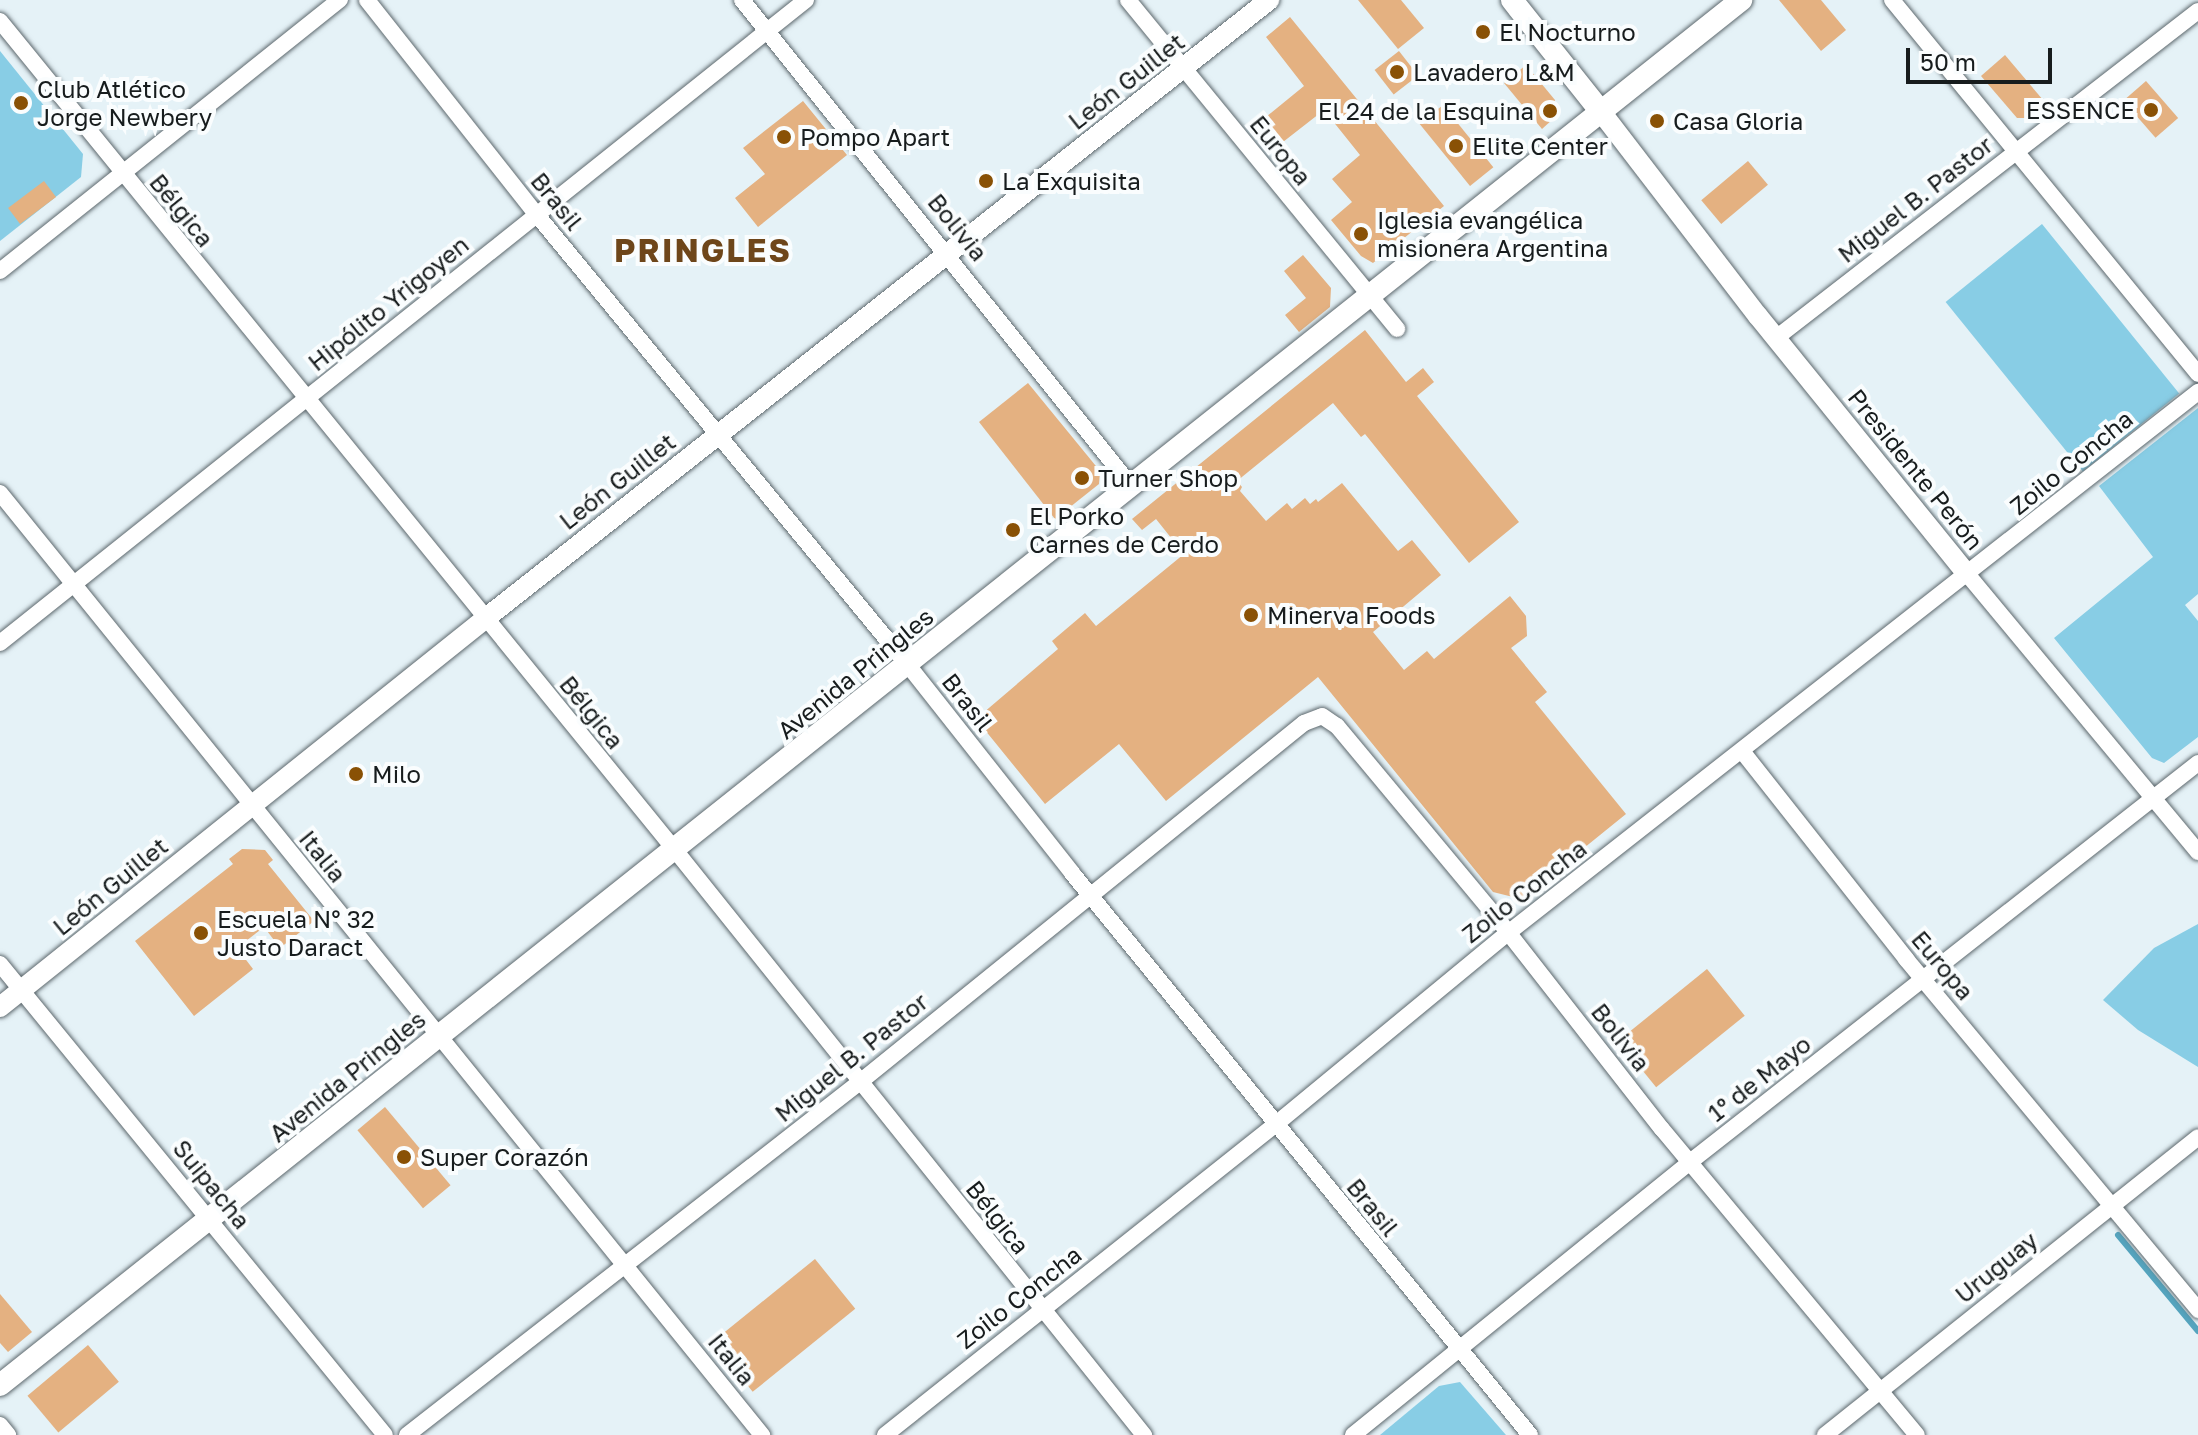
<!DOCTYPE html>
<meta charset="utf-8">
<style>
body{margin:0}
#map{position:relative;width:2198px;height:1435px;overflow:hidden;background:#e5f2f7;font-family:"Golos Text",sans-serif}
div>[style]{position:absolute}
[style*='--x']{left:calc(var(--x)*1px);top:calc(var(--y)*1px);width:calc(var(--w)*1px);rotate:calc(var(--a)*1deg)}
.green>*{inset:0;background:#88cde5;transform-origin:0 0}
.stream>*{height:6px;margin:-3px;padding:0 3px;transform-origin:3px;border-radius:3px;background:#55a4be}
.building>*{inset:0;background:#e4b181;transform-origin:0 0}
.roads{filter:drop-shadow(0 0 2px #5d686d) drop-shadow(0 0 2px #5d686d)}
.minor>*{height:16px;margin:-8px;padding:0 8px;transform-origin:8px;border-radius:8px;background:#fff}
.tertiary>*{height:20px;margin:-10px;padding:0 10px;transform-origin:10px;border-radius:10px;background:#fff}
.secondary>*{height:22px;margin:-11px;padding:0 11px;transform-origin:11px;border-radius:11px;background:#fff}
.dots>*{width:22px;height:22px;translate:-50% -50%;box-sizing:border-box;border:4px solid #fafdfe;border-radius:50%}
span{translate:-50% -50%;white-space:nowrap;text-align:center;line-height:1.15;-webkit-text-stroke:8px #fafdfe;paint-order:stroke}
.poi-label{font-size:24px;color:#171c1d}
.left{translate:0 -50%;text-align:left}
.right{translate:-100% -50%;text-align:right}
.street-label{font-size:24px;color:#171c1d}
.district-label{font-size:32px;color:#6e461a;font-weight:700;letter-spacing:2px}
.scale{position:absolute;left:1906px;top:48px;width:146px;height:36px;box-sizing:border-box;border:4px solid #171c1d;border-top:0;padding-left:10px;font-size:24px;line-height:28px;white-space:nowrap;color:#171c1d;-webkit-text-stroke:6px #fafdfe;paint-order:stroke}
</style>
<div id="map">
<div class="green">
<div style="clip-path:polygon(0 51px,83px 154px,81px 177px,0 241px)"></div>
<div style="left:2042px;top:224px;width:218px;height:124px;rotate:51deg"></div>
<div style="clip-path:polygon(2198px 408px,2198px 594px,2185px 605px,2198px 621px,2198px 737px,2164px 763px,2152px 758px,2054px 638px,2153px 557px,2099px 486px)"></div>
<div style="clip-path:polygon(2198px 924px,2198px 1067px,2138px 1030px,2103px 1000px,2154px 948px)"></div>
<div style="clip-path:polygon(1460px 1382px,1506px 1435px,1380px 1435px,1439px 1386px)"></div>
</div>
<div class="stream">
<div style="--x:2118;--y:1235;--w:125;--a:50.2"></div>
</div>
<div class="building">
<div style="clip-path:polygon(1358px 0,1401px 0,1424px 28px,1398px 49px)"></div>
<div style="clip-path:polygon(1779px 0,1821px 0,1846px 30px,1821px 51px)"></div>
<div style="clip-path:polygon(1290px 17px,1444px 206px,1373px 263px,1361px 256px,1331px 220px,1352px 202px,1332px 179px,1360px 155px,1324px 110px,1274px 149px,1255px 126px,1304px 86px,1266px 37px)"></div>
<div style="left:1399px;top:51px;width:31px;height:31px;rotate:52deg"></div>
<div style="clip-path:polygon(2005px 55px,2049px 107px,2035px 118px,2017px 118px,1981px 76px)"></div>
<div style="clip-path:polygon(1526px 65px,1555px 100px,1553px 119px,1542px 129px,1504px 83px)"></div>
<div style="left:2146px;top:81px;width:49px;height:30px;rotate:49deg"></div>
<div style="clip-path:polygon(803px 101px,847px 155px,758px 227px,735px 198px,765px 174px,743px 148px)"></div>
<div style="left:1443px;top:105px;width:80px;height:30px;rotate:51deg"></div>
<div style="left:1748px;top:161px;width:31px;height:61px;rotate:50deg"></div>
<div style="left:44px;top:181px;width:20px;height:45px;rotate:53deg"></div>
<div style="clip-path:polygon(1303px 255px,1331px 288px,1330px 307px,1299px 332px,1285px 315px,1306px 298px,1284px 271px)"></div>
<div style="clip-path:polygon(1365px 330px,1406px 382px,1423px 368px,1434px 382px,1417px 396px,1519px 522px,1469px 563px,1365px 434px,1361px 437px,1333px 403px,1237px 481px,1242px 487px,1240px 491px,1266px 521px,1287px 503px,1292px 509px,1305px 498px,1310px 504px,1316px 499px,1318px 502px,1342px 483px,1398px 551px,1412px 540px,1441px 575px,1373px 632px,1404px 670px,1427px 651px,1434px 659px,1510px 596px,1526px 616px,1527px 636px,1511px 648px,1547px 692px,1535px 702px,1626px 814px,1521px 899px,1493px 892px,1318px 677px,1166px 801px,1119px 744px,1045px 804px,976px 719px,1058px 649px,1052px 641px,1085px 613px,1096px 626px,1184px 554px,1156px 519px,1142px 530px,1132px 519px)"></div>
<div style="clip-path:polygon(1028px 383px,1100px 471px,1099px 484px,1055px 519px,979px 422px)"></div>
<div style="clip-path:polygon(242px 849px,265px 850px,273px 860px,268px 864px,314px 921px,280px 948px,264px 927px,237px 948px,253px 969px,194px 1016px,135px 941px,233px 864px,229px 859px)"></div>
<div style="left:1707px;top:969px;width:60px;height:114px;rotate:51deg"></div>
<div style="left:385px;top:1107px;width:102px;height:36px;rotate:50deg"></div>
<div style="left:815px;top:1259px;width:64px;height:132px;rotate:51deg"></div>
<div style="clip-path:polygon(0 1294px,32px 1332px,8px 1352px,0 1343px)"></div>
<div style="left:88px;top:1345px;width:48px;height:79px;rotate:50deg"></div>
</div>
<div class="roads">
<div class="minor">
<div style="--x:367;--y:0;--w:274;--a:51.7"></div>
<div style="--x:537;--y:215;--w:583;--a:50.5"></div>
<div style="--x:908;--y:665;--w:265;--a:51.7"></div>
<div style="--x:1072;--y:873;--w:725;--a:50.82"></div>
<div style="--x:742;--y:0;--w:624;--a:51.31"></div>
<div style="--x:1128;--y:0;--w:425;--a:50.7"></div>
<div style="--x:1892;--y:0;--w:483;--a:50.7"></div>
<div style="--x:0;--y:21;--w:1069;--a:50.85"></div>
<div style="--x:675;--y:850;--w:750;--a:51.28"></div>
<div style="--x:0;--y:271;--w:435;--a:-38.6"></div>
<div style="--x:1776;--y:338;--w:534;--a:-37.77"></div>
<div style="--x:0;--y:493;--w:1212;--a:51.03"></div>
<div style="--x:1968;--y:575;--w:360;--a:50.3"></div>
<div style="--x:0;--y:643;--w:1031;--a:-38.58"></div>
<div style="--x:1742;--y:751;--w:265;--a:51.7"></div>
<div style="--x:1906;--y:959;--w:457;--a:50.2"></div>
<div style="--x:0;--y:964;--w:608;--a:50.74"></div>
<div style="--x:0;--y:1425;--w:13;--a:51"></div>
<div style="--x:407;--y:1435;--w:574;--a:-37.93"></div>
<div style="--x:860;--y:1082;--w:571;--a:-38.96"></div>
<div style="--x:1304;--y:723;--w:19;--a:-21"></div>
<div style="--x:1322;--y:716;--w:18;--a:34"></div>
<div style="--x:1337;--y:726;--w:244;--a:50.2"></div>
<div style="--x:1493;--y:913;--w:274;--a:52"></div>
<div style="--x:1662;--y:1129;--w:398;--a:50.2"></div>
<div style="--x:885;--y:1435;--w:500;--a:-38.5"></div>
<div style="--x:1276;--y:1124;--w:301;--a:-39.5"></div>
<div style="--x:1508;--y:933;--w:877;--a:-38.1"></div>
<div style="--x:1353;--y:1435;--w:434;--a:-39"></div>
<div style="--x:1690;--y:1162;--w:646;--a:-38.15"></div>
<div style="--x:1825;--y:1435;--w:477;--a:-38.6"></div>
</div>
<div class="tertiary">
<div style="--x:1602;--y:113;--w:256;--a:52.5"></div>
<div style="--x:1758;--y:316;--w:333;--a:51"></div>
<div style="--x:0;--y:1007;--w:623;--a:-38.67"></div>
<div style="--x:486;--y:618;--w:998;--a:-38.28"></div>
</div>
<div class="secondary">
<div style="--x:1512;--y:0;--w:144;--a:51.5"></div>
<div style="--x:0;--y:1385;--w:2225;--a:-38.5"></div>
</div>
</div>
<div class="dots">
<div style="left:1483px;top:32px;background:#895105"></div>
<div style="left:1397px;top:72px;background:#895105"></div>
<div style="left:21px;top:103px;background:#895105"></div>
<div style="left:2151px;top:110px;background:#895105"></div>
<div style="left:1550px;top:111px;background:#895105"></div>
<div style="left:1657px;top:121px;background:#895105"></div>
<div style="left:784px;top:137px;background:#895105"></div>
<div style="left:1456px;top:146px;background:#895105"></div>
<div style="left:986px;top:181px;background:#895105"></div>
<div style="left:1361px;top:234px;background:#895105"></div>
<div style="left:1082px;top:478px;background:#895105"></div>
<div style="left:1013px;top:530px;background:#895105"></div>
<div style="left:1251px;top:615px;background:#895105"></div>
<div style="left:356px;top:774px;background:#895105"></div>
<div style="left:201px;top:933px;background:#895105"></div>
<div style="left:404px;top:1157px;background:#895105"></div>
</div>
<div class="poi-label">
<span class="left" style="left:1499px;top:32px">El Nocturno</span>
<span class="left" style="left:1413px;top:72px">Lavadero L&amp;M</span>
<span class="left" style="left:37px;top:103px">Club Atlético<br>Jorge Newbery</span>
<span class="right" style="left:2135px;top:110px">ESSENCE</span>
<span class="right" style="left:1534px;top:111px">El 24 de la Esquina</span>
<span class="left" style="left:1673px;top:121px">Casa Gloria</span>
<span class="left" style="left:800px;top:137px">Pompo Apart</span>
<span class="left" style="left:1472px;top:146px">Elite Center</span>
<span class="left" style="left:1002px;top:181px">La Exquisita</span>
<span class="left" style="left:1377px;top:234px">Iglesia evangélica<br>misionera Argentina</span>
<span class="left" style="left:1098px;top:478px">Turner Shop</span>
<span class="left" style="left:1029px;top:530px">El Porko<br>Carnes de Cerdo</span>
<span class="left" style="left:1267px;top:615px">Minerva Foods</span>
<span class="left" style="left:372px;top:774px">Milo</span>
<span class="left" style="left:217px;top:933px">Escuela N° 32<br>Justo Daract</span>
<span class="left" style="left:420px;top:1157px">Super Corazón</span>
</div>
<div class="street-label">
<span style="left:1126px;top:81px;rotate:-38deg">León Guillet</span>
<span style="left:1281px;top:150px;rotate:51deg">Europa</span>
<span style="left:1915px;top:199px;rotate:-38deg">Miguel B. Pastor</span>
<span style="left:557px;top:201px;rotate:51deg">Brasil</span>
<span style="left:182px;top:210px;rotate:51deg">Bélgica</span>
<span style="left:958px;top:227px;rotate:51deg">Bolivia</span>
<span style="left:388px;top:303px;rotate:-39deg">Hipólito Yrigoyen</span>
<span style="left:2071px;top:462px;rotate:-39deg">Zoilo Concha</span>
<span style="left:1916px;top:469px;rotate:51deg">Presidente Perón</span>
<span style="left:617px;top:481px;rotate:-38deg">León Guillet</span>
<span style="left:855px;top:673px;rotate:-39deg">Avenida Pringles</span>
<span style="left:968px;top:702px;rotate:52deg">Brasil</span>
<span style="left:592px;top:712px;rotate:51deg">Bélgica</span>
<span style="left:323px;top:856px;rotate:51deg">Italia</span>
<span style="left:110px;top:886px;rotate:-39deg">León Guillet</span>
<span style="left:1524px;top:891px;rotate:-38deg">Zoilo Concha</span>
<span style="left:1943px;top:965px;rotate:50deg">Europa</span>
<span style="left:1621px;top:1037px;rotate:52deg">Bolivia</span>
<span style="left:851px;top:1057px;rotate:-39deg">Miguel B. Pastor</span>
<span style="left:347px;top:1076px;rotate:-39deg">Avenida Pringles</span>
<span style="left:1759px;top:1078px;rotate:-38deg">1º de Mayo</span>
<span style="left:212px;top:1184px;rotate:51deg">Suipacha</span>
<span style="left:1373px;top:1207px;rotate:51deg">Brasil</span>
<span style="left:998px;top:1217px;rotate:52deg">Bélgica</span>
<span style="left:1996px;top:1267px;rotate:-39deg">Uruguay</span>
<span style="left:1019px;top:1297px;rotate:-38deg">Zoilo Concha</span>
<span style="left:732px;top:1359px;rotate:51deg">Italia</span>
</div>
<div class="district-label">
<span style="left:703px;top:250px">PRINGLES</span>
</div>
<div class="scale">50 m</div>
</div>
